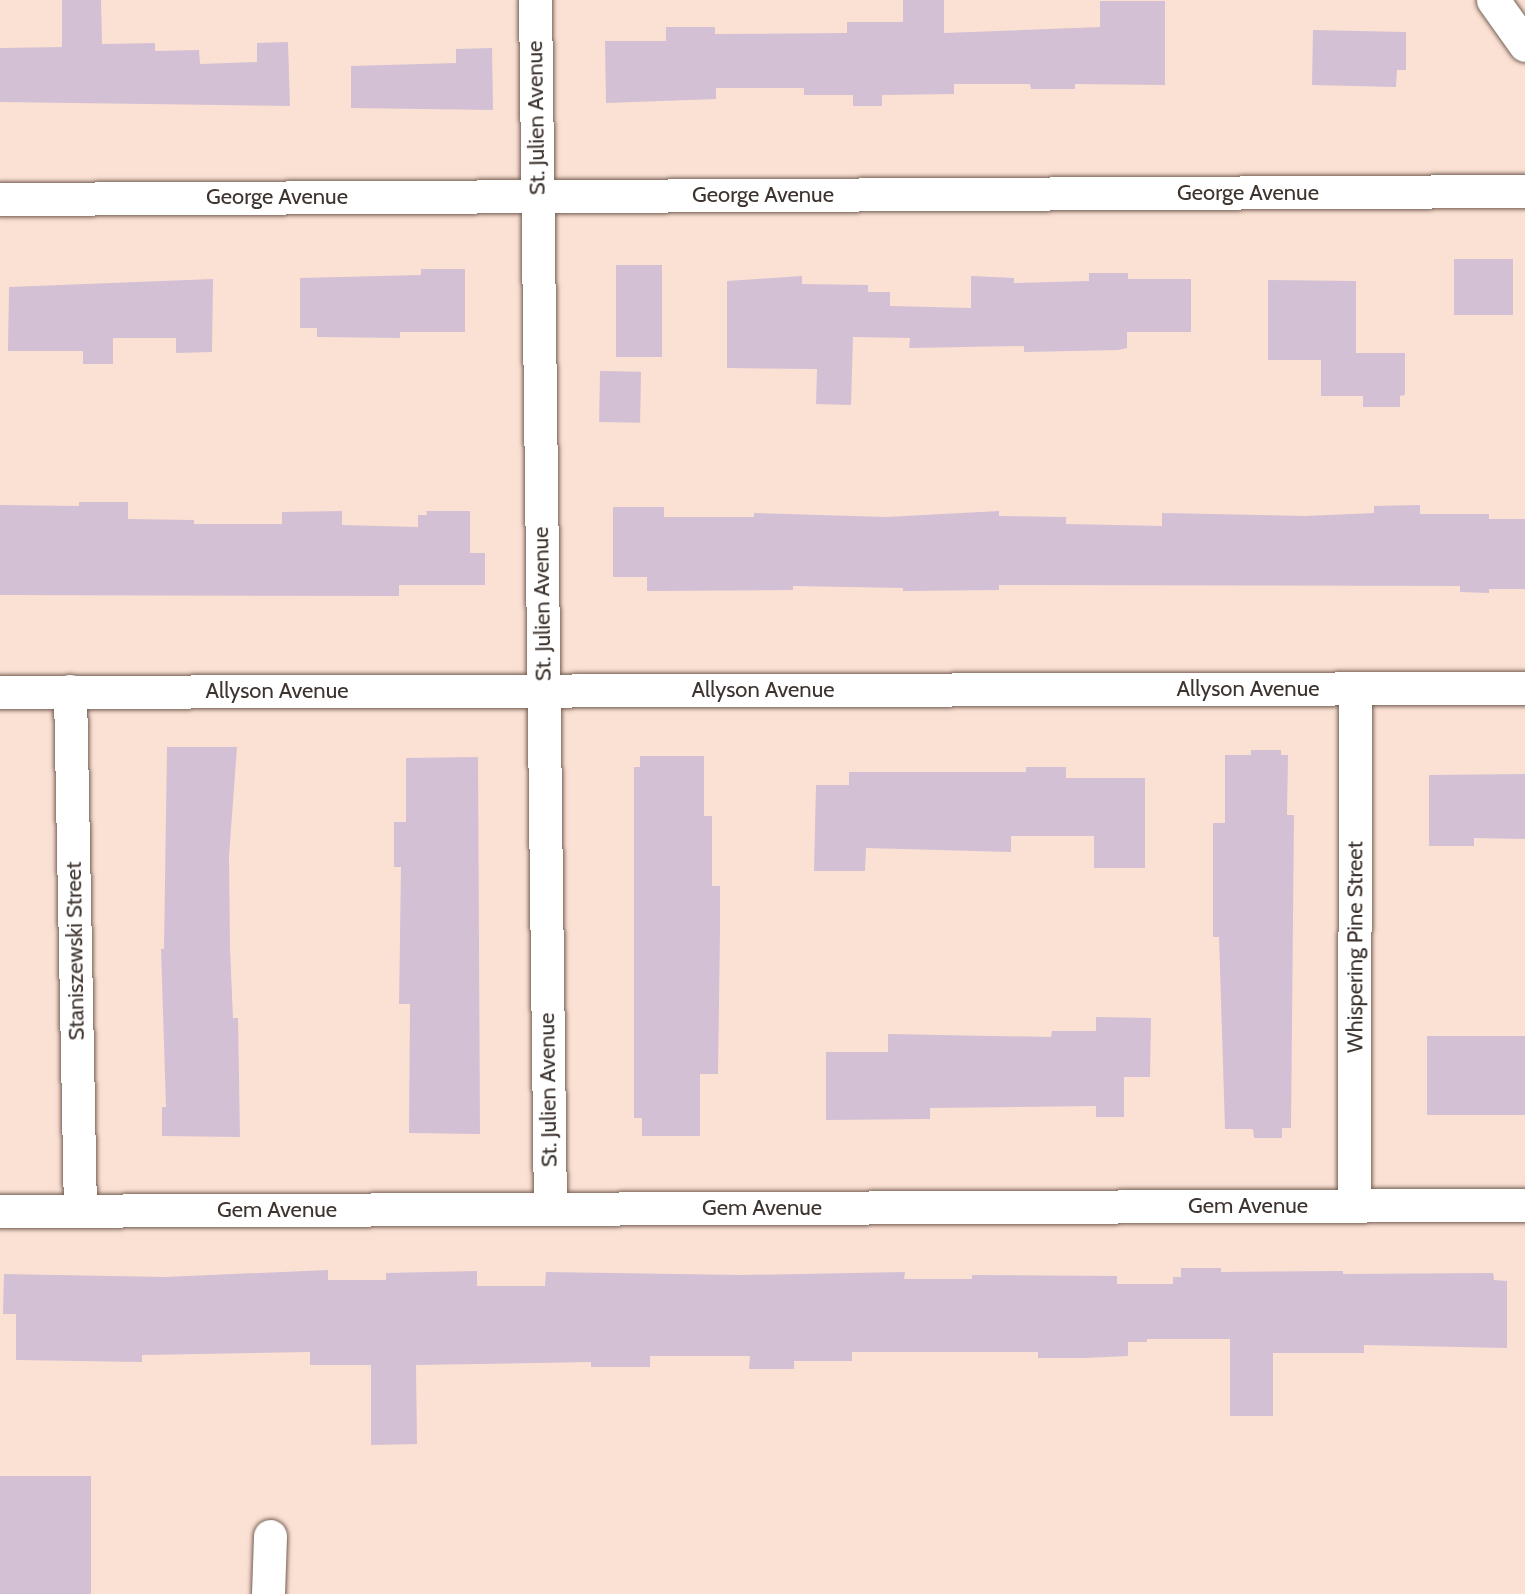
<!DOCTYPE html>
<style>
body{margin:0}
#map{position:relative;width:1525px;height:1594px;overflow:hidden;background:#fbe1d4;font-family:Cabin,sans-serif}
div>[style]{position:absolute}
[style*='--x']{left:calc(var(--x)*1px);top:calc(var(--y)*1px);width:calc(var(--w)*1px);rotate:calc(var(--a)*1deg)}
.building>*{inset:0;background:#d3c0d4;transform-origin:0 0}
.roads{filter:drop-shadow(0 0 2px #755f53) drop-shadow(0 0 2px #755f53)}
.minor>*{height:33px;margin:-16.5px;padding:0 16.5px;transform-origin:16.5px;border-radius:16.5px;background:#fff}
span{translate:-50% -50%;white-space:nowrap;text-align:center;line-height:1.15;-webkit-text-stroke:6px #fff;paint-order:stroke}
.street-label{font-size:22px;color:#3e342f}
</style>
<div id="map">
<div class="building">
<div style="clip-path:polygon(62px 0,101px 0,102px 44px,155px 43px,155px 51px,199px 50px,200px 64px,257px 62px,257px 43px,288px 42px,290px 106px,0 102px,0 48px,62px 47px)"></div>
<div style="clip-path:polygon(903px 0,944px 0,944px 33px,1100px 27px,1100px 1px,1165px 1px,1165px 85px,1075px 84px,1075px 89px,1031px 89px,1030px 84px,954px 84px,954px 94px,882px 95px,882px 106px,853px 106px,853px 95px,804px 95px,804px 88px,716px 88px,716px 99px,606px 103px,605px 41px,666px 41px,666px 27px,715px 27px,715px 34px,847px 33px,847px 22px,903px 22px)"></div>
<div style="clip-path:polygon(1313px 30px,1406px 32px,1406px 70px,1397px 70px,1396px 87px,1312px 85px)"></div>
<div style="clip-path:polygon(492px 48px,493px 110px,351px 108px,351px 66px,456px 63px,456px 49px)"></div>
<div style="left:1454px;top:259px;width:59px;height:56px"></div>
<div style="left:616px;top:265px;width:46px;height:92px"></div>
<div style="clip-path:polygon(421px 269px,465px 269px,465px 332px,400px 332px,400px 338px,317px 337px,317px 328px,300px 328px,300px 278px,421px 275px)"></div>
<div style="clip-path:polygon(1089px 273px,1128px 273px,1128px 279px,1191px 279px,1191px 332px,1127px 332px,1127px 348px,1118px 350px,1024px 352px,1024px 346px,909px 348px,910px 338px,853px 337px,851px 405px,816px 404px,817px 369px,727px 368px,727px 281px,802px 276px,802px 284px,868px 285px,868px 292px,890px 292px,890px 306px,971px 308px,971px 276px,1014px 278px,1014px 283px,1089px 281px)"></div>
<div style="clip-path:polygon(213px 279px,212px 352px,176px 353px,176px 338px,113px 338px,113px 364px,83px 364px,83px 351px,8px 351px,9px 287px)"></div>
<div style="clip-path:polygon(1268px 280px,1356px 281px,1356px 353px,1405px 353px,1405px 395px,1400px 396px,1400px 407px,1363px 407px,1363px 396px,1321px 396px,1321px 360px,1268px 360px)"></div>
<div style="left:600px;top:371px;width:41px;height:51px;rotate:1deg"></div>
<div style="clip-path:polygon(79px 502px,128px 502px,128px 519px,194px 520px,194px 524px,282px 524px,282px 512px,342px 511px,342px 525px,418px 527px,418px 515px,427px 515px,426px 511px,470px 511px,470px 553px,485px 553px,485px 585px,399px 585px,399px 596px,0 595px,0 505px,79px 506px)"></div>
<div style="clip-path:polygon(1420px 505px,1420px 514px,1489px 514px,1489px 519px,1525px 519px,1525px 589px,1489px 589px,1489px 593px,1460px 592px,1460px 586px,999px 585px,999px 590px,903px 591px,903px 588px,793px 586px,793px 590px,647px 591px,647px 577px,613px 577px,613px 507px,664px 507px,664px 517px,754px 517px,754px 513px,886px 517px,999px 511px,999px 516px,1066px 517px,1066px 524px,1162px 526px,1162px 513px,1305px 516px,1374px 513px,1374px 506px)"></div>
<div style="clip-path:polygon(167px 747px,237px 747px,229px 856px,230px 949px,233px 1018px,238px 1018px,240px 1137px,162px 1136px,162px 1107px,166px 1107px,161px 949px,164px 949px)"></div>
<div style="clip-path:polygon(1251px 750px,1281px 750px,1281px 755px,1288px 755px,1287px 815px,1294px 815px,1291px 1128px,1282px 1128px,1282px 1138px,1254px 1138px,1253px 1129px,1225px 1129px,1219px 937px,1213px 937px,1213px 823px,1225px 823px,1225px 755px,1251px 755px)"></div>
<div style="clip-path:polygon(640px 756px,704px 756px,704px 816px,712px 816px,712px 886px,720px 886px,720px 932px,718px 1074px,700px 1074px,700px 1136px,642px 1136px,642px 1118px,634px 1118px,634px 767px,640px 767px)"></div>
<div style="clip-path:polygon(478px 757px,480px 1134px,409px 1133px,410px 1004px,399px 1004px,401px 867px,394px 867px,394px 822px,406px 822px,406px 758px)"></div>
<div style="clip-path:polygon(1026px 767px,1066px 767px,1066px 778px,1145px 778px,1145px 868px,1094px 868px,1094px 836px,1011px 836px,1011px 852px,866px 848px,865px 871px,814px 871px,816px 785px,849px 785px,849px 772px,1026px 772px)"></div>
<div style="clip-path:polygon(1525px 774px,1525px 839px,1474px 838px,1474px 846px,1429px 846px,1429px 775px)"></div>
<div style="clip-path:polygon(1096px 1017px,1151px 1018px,1150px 1077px,1124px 1077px,1124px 1117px,1096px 1117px,1096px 1106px,930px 1108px,930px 1119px,826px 1120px,826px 1052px,888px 1052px,888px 1034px,1051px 1037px,1052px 1031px,1096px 1031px)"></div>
<div style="left:1427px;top:1036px;width:98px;height:79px"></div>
<div style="clip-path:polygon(1181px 1268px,1221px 1268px,1221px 1272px,1343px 1271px,1343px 1274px,1493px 1273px,1494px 1280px,1507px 1281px,1507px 1348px,1364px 1345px,1364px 1353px,1273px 1353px,1273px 1416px,1230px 1416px,1230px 1339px,1147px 1339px,1147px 1342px,1128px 1342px,1128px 1356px,1085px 1358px,1038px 1358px,1038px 1352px,852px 1352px,852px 1361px,794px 1361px,794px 1369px,749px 1369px,750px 1356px,650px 1356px,650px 1367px,591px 1367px,591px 1362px,416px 1365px,417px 1444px,371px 1445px,371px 1365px,310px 1365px,310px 1352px,142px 1355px,142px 1362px,16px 1360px,16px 1314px,3px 1314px,4px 1274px,164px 1277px,328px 1270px,328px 1280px,386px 1280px,386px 1273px,477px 1271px,477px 1286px,545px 1286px,546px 1272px,743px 1275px,905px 1272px,904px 1279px,972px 1279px,972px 1275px,1117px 1276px,1117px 1284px,1173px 1284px,1173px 1277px,1181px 1277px)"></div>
<div style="left:0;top:1476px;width:91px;height:118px"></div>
</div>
<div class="roads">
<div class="minor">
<div style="--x:535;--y:0;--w:1209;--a:89.29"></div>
<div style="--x:1493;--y:0;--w:55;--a:54.6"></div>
<div style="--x:0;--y:199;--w:1525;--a:-0.3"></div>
<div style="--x:70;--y:691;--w:519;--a:88.9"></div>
<div style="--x:0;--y:692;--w:1525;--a:-0.15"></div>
<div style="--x:1354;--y:1206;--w:518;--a:-89.89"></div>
<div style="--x:0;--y:1211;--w:1525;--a:-0.23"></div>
<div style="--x:268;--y:1594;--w:58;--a:-88"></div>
</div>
</div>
<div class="street-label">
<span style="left:536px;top:118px;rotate:-91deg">St. Julien Avenue</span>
<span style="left:1248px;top:193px">George Avenue</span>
<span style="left:763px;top:195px">George Avenue</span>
<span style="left:277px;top:197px">George Avenue</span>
<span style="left:542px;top:604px;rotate:-91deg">St. Julien Avenue</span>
<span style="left:1248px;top:689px">Allyson Avenue</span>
<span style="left:763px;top:690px">Allyson Avenue</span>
<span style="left:277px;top:691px">Allyson Avenue</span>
<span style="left:1355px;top:947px;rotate:-90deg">Whispering Pine Street</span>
<span style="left:75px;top:951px;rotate:-91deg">Staniszewski Street</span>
<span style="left:548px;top:1090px;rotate:-91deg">St. Julien Avenue</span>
<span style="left:1248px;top:1206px">Gem Avenue</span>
<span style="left:762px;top:1208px">Gem Avenue</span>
<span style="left:277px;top:1210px">Gem Avenue</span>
</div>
</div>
